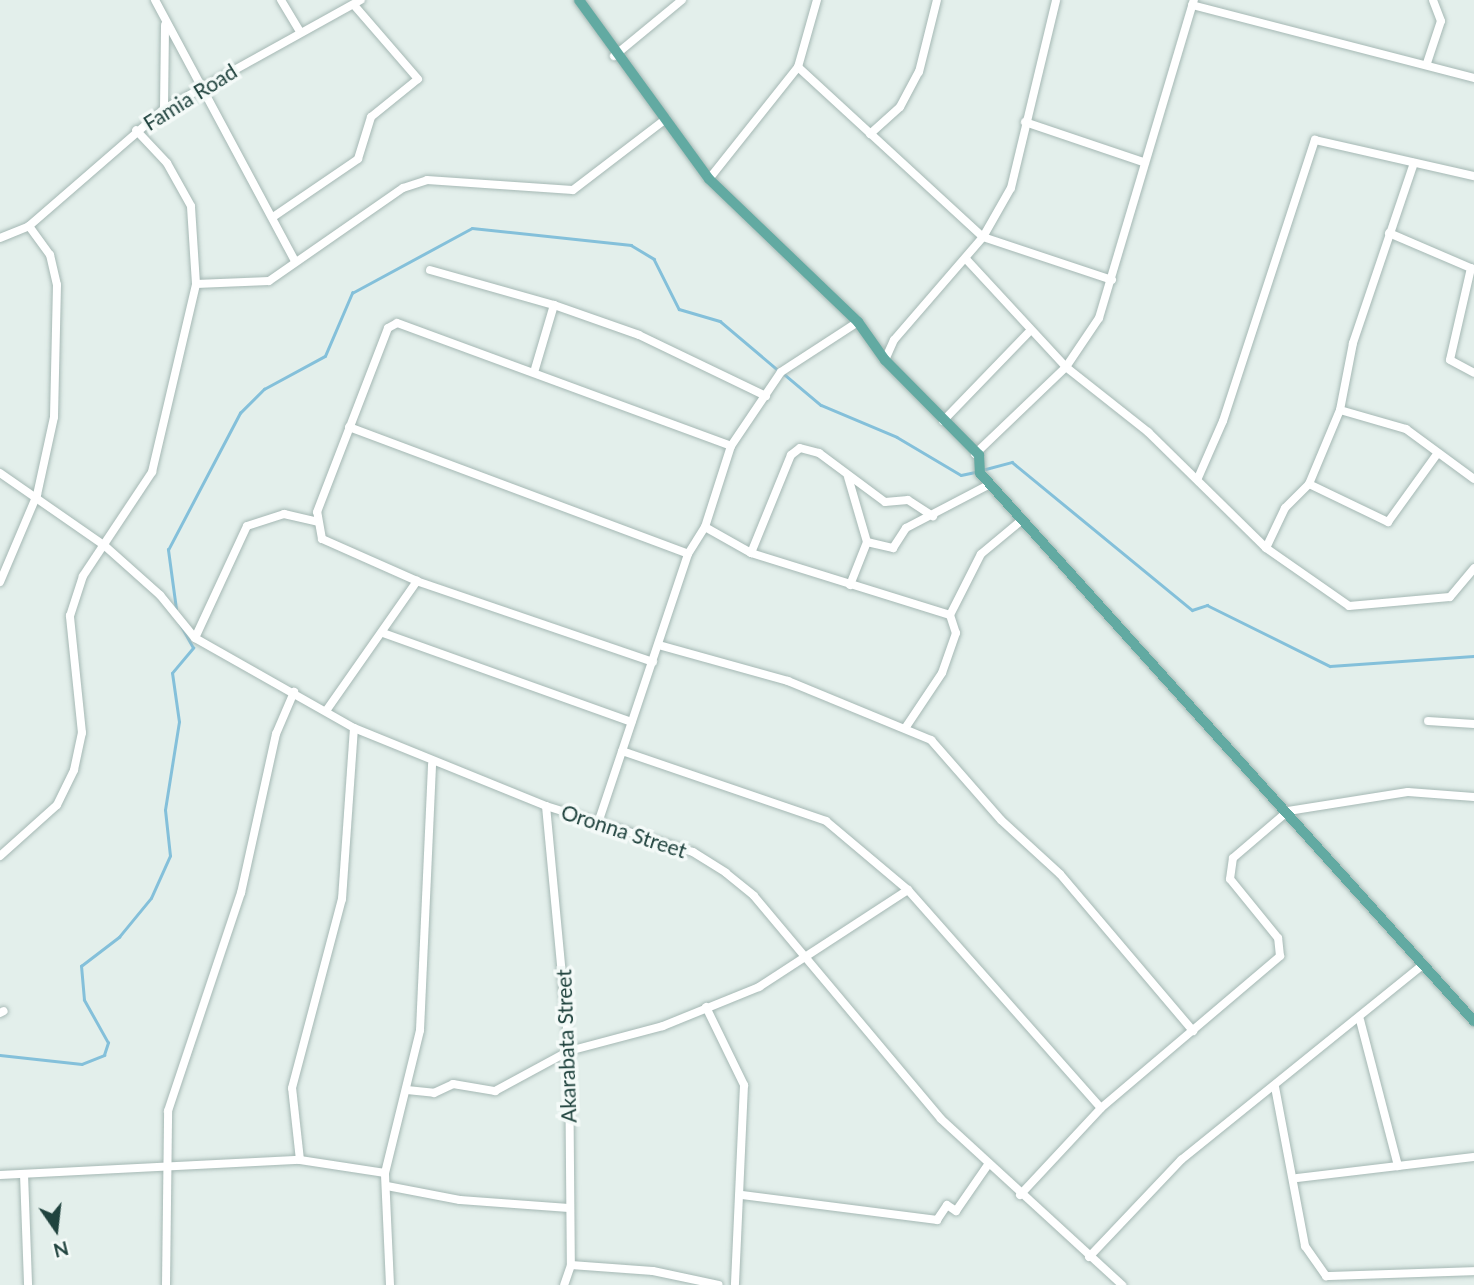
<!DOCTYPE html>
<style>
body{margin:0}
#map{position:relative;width:1474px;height:1285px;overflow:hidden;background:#e3efeb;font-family:Lato,sans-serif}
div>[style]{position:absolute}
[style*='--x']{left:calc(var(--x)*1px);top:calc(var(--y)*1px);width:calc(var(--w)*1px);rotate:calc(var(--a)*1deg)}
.stream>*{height:2.5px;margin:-1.25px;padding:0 1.25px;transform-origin:1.25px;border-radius:1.25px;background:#84c0da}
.roads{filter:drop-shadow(0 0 2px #a5b8b4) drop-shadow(0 0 2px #a5b8b4)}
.minor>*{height:8px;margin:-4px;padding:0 4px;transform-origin:4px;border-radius:4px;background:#fff}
.major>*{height:10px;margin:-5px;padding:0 5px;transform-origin:5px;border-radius:5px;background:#62aaa2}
span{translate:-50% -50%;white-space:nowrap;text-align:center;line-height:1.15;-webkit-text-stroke:7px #f4faf8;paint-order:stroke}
.street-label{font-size:21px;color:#20433e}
.north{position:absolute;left:21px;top:1194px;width:70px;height:70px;-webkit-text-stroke:5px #f4faf8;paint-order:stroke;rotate:166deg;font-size:19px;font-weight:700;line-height:28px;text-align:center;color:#20433e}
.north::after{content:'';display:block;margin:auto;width:24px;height:32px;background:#20433e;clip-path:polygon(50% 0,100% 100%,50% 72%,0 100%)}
</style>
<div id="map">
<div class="stream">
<div style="--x:784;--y:374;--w:48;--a:40"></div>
<div style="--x:821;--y:405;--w:82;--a:22.8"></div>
<div style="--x:897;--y:437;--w:74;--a:30.7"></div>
<div style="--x:961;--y:475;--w:14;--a:-12"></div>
<div style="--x:982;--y:470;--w:31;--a:-15"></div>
<div style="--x:1012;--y:462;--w:233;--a:39.4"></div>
<div style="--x:1192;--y:610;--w:16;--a:-18"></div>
<div style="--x:1207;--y:605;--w:137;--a:26.4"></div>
<div style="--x:1330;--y:666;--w:144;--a:-4"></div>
<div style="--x:176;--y:609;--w:60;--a:-97.7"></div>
<div style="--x:168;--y:550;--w:155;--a:-62.3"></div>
<div style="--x:240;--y:413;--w:34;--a:-45"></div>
<div style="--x:264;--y:389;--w:69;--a:-28.4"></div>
<div style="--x:325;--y:356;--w:69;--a:-66.8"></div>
<div style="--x:352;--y:293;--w:136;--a:-28.4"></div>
<div style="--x:472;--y:228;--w:160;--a:6.1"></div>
<div style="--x:631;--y:245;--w:27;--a:31"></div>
<div style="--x:654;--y:259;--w:56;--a:63.4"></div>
<div style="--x:679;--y:309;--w:43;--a:16.3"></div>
<div style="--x:720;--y:321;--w:76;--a:40.2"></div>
<div style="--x:0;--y:1055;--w:82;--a:6.3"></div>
<div style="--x:82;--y:1064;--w:24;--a:-22"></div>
<div style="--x:104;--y:1055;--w:13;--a:-72"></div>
<div style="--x:108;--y:1043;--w:49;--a:-119.2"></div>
<div style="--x:84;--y:1000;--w:34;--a:-95"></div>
<div style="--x:81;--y:966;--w:48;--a:-37.3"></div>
<div style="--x:119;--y:937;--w:50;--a:-50.6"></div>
<div style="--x:151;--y:898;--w:46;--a:-65.7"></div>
<div style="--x:170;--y:856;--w:46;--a:-96.2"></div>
<div style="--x:165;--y:810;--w:89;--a:-81"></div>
<div style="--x:179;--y:722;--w:49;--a:-98.1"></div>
<div style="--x:172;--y:673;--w:33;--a:-50"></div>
<div style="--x:193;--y:648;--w:33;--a:-119"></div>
</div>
<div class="roads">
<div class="minor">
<div style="--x:155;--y:0;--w:296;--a:61.8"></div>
<div style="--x:281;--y:0;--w:37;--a:59"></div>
<div style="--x:1192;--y:5;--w:291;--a:14.5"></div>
<div style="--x:614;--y:56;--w:88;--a:-39.5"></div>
<div style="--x:1427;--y:63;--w:44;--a:-71.6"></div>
<div style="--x:1441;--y:21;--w:22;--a:-111"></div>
<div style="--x:798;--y:67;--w:251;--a:42.6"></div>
<div style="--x:983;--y:237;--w:136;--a:18.4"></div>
<div style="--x:164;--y:109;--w:84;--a:-89.3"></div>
<div style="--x:1025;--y:122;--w:125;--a:18.7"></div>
<div style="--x:870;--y:134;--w:40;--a:-42"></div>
<div style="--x:900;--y:107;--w:40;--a:-62"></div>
<div style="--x:919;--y:72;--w:74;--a:-76"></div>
<div style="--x:709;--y:179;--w:143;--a:-51.5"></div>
<div style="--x:798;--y:67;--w:70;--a:-74.2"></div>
<div style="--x:273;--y:217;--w:103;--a:-34.3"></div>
<div style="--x:358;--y:159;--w:44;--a:-72.8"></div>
<div style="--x:371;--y:117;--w:60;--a:-39"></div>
<div style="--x:418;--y:79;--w:98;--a:-130.9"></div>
<div style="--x:1389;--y:233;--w:91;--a:23.2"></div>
<div style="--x:0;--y:238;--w:31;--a:-22"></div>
<div style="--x:29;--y:226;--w:179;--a:-40.9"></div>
<div style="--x:164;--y:109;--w:225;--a:-29"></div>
<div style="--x:966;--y:259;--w:147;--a:47.2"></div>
<div style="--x:1066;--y:367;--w:105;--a:38.4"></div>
<div style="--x:1148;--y:432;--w:165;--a:44.5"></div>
<div style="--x:1266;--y:548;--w:101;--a:34.9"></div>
<div style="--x:1349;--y:606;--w:101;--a:-5.1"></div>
<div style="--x:1450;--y:597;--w:38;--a:-50"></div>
<div style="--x:1471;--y:268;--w:94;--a:102.9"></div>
<div style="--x:1450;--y:360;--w:27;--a:28"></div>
<div style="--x:430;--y:270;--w:129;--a:15.8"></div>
<div style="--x:196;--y:284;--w:73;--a:-2.4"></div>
<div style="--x:269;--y:281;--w:163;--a:-34.8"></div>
<div style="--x:403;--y:188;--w:25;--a:-18"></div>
<div style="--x:427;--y:180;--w:146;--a:3.9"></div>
<div style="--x:573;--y:190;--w:117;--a:-37.4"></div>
<div style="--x:885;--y:360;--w:22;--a:-66"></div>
<div style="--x:894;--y:340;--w:136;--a:-49.2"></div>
<div style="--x:983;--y:237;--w:56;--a:-60.3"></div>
<div style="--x:1011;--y:188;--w:193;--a:-76.5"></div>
<div style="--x:535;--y:369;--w:67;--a:-73.5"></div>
<div style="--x:554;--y:305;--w:90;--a:19.4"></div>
<div style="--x:639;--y:335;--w:141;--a:25.7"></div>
<div style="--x:1340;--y:410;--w:69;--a:16.1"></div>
<div style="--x:1406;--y:429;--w:84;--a:36.3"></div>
<div style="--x:943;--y:421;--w:122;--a:-46"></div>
<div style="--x:349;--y:427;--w:362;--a:20.5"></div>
<div style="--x:975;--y:454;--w:126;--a:-43.7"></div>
<div style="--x:1066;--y:367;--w:59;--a:-56"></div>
<div style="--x:1099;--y:318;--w:332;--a:-73.4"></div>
<div style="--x:0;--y:473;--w:128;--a:34.8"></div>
<div style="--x:105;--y:546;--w:74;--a:41.7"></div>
<div style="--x:160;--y:595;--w:55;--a:50.9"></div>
<div style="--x:195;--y:638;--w:183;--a:29.5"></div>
<div style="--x:354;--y:728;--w:207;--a:22.1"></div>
<div style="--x:546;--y:806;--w:154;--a:17.4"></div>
<div style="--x:693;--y:852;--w:39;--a:32"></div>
<div style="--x:726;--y:873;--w:36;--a:39"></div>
<div style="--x:754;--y:896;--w:291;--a:50"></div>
<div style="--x:941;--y:1119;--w:246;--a:42.5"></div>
<div style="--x:848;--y:477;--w:68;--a:73.7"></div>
<div style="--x:1198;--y:478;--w:62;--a:-66.3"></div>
<div style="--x:1223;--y:421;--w:296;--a:-71.9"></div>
<div style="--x:1315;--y:140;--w:163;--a:12.8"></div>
<div style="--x:1309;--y:484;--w:88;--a:25.7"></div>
<div style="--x:1388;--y:522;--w:84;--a:-54.2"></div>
<div style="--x:705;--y:527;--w:53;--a:29.5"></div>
<div style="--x:751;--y:553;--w:208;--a:17.3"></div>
<div style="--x:950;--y:615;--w:19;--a:72"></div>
<div style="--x:956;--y:633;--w:42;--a:109.3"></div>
<div style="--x:942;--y:673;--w:65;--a:123.7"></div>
<div style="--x:1266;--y:548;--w:44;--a:-64.6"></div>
<div style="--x:1285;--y:508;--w:34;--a:-45"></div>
<div style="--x:1309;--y:484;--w:80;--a:-67.3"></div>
<div style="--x:1340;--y:410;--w:68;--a:-79"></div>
<div style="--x:1353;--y:343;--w:190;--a:-71.3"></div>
<div style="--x:751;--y:553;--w:106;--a:-67.8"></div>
<div style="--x:791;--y:455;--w:11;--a:-38"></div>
<div style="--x:800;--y:448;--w:20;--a:15"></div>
<div style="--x:819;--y:453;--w:82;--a:36.6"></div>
<div style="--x:885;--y:502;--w:23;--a:-5"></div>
<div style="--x:908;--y:500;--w:30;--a:33"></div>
<div style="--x:0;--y:582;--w:95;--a:-67"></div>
<div style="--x:37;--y:495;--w:80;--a:-77.7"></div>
<div style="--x:54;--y:417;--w:132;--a:-88.7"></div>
<div style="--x:57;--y:285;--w:31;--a:-103"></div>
<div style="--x:50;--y:255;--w:36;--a:-126"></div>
<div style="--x:850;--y:585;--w:46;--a:-68.4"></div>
<div style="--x:867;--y:542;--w:27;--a:13"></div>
<div style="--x:893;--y:548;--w:24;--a:-57"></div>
<div style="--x:906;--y:528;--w:95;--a:-27.6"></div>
<div style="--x:950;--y:615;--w:68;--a:-63.1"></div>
<div style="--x:981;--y:554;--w:53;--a:-39.7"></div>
<div style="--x:383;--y:633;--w:264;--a:19.7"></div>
<div style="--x:195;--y:638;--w:123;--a:-65.1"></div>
<div style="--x:247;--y:526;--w:39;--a:-18"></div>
<div style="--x:284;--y:514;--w:35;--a:13"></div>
<div style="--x:662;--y:646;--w:131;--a:15.5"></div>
<div style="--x:788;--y:681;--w:155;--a:22.4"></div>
<div style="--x:931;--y:740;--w:106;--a:48.8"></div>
<div style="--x:1001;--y:820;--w:80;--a:42.5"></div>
<div style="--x:1060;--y:874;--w:206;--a:49.7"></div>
<div style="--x:653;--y:662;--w:250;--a:-161.1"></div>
<div style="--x:417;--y:581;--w:104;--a:-156.1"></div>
<div style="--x:322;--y:539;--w:27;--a:-100"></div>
<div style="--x:317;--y:512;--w:197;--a:-68.9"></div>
<div style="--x:388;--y:328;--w:10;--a:-29"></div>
<div style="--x:397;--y:323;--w:356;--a:20.2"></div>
<div style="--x:326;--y:711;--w:159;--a:-55"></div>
<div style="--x:1428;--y:721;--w:46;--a:3.7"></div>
<div style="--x:622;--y:751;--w:216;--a:18.9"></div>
<div style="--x:826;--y:821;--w:107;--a:40.1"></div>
<div style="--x:908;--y:890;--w:291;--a:48.5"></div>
<div style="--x:546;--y:806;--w:246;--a:84.6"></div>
<div style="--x:569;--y:1051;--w:214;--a:89.5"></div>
<div style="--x:571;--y:1265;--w:21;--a:109"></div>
<div style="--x:599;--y:820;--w:280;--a:-71.5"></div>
<div style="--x:688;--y:554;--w:32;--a:-58"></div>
<div style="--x:705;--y:527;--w:85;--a:-72.2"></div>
<div style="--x:731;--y:446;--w:89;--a:-56"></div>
<div style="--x:781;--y:372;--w:92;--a:-33"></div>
<div style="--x:0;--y:856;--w:76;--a:-41.8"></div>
<div style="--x:57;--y:805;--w:39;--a:-64"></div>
<div style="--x:74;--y:770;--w:38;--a:-78"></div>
<div style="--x:82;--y:733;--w:118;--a:-95.9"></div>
<div style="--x:70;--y:616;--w:42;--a:-72"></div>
<div style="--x:83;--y:576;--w:125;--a:-56.4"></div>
<div style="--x:152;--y:472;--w:193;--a:-76.8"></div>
<div style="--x:196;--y:284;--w:78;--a:-93.7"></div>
<div style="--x:191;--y:206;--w:49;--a:-119.2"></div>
<div style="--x:167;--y:163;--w:45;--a:-133.2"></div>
<div style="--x:706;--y:1007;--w:87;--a:64"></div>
<div style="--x:744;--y:1085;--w:200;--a:92.6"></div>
<div style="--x:0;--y:1013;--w:4;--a:-27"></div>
<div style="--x:1360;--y:1020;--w:151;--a:75.4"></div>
<div style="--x:1275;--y:1087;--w:162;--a:79.3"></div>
<div style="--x:1305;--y:1246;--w:37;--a:55"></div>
<div style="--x:1326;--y:1276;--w:148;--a:-1.9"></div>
<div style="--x:407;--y:1090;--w:27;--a:6"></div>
<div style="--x:434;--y:1093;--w:21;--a:-25"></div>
<div style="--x:453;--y:1084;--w:43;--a:9.5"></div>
<div style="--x:495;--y:1091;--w:84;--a:-28.4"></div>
<div style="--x:569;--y:1051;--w:97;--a:-14.9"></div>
<div style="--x:663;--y:1026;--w:104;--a:-22.1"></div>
<div style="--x:759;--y:987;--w:178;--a:-33.1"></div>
<div style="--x:300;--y:1160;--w:72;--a:-96.3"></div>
<div style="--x:292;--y:1088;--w:196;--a:-75.2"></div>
<div style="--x:342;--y:899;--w:171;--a:-86"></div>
<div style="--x:24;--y:1174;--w:111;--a:87.9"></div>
<div style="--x:0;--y:1175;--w:300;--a:-2.9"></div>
<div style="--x:300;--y:1160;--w:86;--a:8.7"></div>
<div style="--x:1297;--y:1178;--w:178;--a:-6.8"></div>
<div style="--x:387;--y:1186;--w:74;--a:10.9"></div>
<div style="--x:460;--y:1200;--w:109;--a:4.2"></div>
<div style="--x:742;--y:1195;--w:197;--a:7.3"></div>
<div style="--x:937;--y:1220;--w:18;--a:-56"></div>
<div style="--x:947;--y:1205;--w:11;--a:34"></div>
<div style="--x:956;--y:1211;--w:55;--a:-55.4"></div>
<div style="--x:1020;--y:1195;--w:119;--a:-47"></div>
<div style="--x:1101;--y:1108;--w:235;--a:-40.3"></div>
<div style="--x:1280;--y:956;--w:18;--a:-96"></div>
<div style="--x:1278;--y:938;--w:76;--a:-129.1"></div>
<div style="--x:1230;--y:879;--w:21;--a:-82"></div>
<div style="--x:1233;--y:858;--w:72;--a:-40.5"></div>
<div style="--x:1288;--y:811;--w:121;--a:-9"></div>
<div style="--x:1408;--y:792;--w:66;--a:4.3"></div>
<div style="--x:1089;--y:1257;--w:134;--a:-46.5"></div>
<div style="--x:1181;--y:1160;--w:311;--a:-38.9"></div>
<div style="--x:571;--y:1265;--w:82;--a:4.2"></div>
<div style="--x:653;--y:1271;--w:67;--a:12"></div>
<div style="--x:166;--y:1285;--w:174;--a:-89.3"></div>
<div style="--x:168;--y:1111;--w:230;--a:-71.5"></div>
<div style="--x:241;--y:893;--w:163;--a:-77.6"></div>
<div style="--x:276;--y:734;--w:46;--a:-66.8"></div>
<div style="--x:390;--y:1285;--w:112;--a:-92.6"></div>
<div style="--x:385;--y:1173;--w:147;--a:-76.2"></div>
<div style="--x:420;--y:1030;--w:266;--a:-87.4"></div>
</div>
<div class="major">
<div style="--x:579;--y:0;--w:221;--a:54"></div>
<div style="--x:709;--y:179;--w:207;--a:43.8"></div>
<div style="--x:858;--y:322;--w:47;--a:54.6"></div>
<div style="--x:885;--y:360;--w:134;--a:45.3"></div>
<div style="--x:979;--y:455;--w:18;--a:87"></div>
<div style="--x:980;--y:473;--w:738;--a:47.97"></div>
</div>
</div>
<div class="street-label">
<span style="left:190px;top:97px;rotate:-32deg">Famia Road</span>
<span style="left:624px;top:831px;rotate:18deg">Oronna Street</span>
<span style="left:566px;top:1046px;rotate:-92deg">Akarabata Street</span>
</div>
<div class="north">N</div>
</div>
